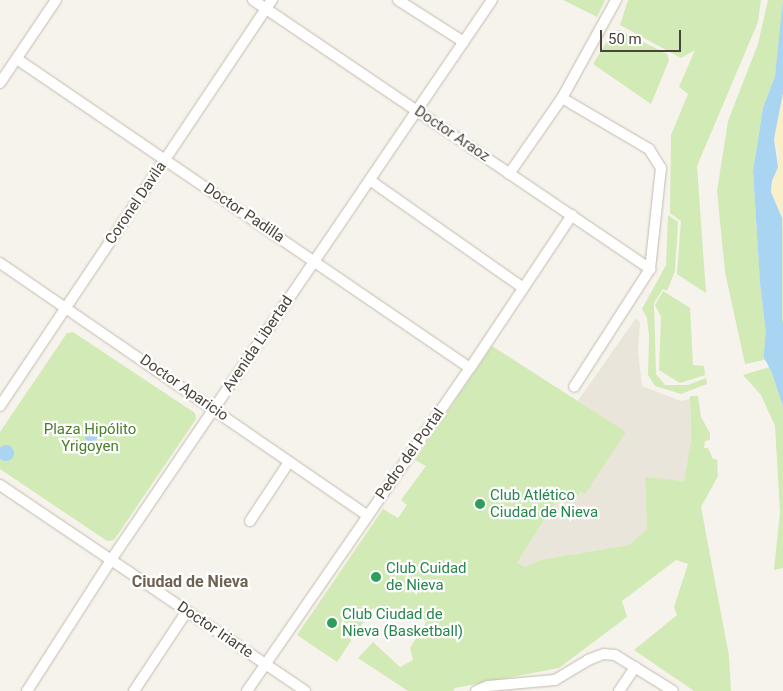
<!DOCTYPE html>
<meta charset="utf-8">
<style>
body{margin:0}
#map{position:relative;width:783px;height:691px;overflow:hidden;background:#f6f3ec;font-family:Roboto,sans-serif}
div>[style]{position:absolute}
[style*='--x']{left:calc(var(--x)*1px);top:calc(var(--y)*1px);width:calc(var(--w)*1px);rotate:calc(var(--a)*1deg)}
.residential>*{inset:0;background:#eae5da}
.green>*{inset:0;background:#d2eab5}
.sand>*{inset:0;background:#f9efc9}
.water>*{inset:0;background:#a9d4f2}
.round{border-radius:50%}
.river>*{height:20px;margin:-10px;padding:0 10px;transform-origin:10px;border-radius:10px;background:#a9d4f2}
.roads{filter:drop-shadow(0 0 1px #c2bbae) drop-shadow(0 0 1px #c2bbae)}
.street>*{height:10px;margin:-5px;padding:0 5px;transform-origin:5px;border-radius:5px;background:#fff}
.dots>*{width:14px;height:14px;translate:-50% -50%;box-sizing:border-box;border:2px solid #fff;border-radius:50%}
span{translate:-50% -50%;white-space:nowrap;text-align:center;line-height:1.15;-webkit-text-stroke:4.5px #fff;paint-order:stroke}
.street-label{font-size:15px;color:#4b4439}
.park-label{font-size:15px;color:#4a7f2a}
.leisure-label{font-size:15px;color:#27864d}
.left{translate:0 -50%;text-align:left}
.neighbourhood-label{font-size:16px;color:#6e6250;font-weight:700}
.scale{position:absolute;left:600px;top:30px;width:81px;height:22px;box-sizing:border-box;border:2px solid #4b4439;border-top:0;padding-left:6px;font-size:15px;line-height:18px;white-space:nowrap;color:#4b4439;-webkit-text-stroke:4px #fff;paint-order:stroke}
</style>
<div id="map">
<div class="residential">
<div style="clip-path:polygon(636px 318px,640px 322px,638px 351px,642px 386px,681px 401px,690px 399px,691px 440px,684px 481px,645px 478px,647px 529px,629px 545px,540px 560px,525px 567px,517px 563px,555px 503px,575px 501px,626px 432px,577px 402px)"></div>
</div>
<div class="green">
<div style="clip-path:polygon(563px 0,605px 0,597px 17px)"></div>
<div style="clip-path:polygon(628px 0,761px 0,758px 22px,697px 166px,706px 293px,677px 274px,681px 221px,670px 213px,671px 135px,688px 94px,679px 87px,695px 50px,681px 58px,620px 25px)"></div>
<div style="clip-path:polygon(768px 0,783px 0,782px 19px,775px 76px,763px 108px,753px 171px,760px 283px,769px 359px,745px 364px,725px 272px,717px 191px,728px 121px,758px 44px)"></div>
<div style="clip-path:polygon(619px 30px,667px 54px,669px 60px,651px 104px,593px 64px,613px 32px)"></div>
<div style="clip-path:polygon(783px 199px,783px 356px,782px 356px,780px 311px)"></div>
<div style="clip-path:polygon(668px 215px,678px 222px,675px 271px,667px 291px,663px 289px,654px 303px,656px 374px,665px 385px,688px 385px,706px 378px,707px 384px,681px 394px,655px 386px,648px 375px,649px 336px,647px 318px,642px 309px,666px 265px)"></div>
<div style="clip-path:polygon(663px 291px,690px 308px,693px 365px,704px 366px,705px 375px,680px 383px,659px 370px,661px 317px,655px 305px)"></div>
<div style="clip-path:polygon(73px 332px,195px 413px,196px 419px,114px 540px,107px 541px,0 469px,0 432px,67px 333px)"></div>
<div style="clip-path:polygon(492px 346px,626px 432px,585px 494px,581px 492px,575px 501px,555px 503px,517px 563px,525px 567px,540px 560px,629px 545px,647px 529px,645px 477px,684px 481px,691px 440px,690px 396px,698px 396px,701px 417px,710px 433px,710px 440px,705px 441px,704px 448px,708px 448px,713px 459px,717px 459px,718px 476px,701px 507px,729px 656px,731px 691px,694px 691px,634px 650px,677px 615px,674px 607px,688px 564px,676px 560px,622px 601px,627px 617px,559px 668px,455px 688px,453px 691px,408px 691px,358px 658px,373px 642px,400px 667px,413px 660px,410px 648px,427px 621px,410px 617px,387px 617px,373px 608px,337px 662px,297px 635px,383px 509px,398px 518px,407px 505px,401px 500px,426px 466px,415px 460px)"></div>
<div style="clip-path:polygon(770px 367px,783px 407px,783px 568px,774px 570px,780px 512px,775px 426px,761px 395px,743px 375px)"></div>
</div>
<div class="sand">
<div style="clip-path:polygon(783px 93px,783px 199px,782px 218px,771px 192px,779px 157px,774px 139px)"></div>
</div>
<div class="water">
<div style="clip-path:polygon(783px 0,783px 93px,774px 139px,778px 167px,772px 181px,771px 192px,782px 218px,782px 356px,769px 359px,760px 283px,753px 171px,763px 108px,775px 76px)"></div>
<div style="clip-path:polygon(783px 364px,783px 407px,770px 367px)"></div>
<div class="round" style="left:85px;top:431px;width:12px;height:12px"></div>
<div class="round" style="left:-2px;top:445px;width:16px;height:16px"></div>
</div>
<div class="river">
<div style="--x:776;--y:330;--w:25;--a:95"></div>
<div style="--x:774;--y:355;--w:20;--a:63"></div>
</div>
<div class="roads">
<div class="street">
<div style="--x:253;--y:0;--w:480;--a:34.1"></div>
<div style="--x:398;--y:0;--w:78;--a:32.5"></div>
<div style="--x:17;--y:59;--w:548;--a:34.3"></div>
<div style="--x:0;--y:83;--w:100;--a:-56"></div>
<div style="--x:562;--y:98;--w:101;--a:30.4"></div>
<div style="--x:649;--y:149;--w:22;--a:58"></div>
<div style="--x:661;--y:168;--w:102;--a:96.2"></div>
<div style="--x:650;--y:269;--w:140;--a:122.8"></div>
<div style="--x:509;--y:174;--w:93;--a:-55.1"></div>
<div style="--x:562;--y:98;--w:112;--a:-61.1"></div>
<div style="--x:371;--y:181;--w:186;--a:35.1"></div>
<div style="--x:0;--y:263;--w:445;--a:34.5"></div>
<div style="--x:0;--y:406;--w:489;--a:-56.2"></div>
<div style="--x:0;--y:485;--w:368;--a:34"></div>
<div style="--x:250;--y:521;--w:71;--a:-56.5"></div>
<div style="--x:27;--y:691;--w:156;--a:-57.3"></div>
<div style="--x:111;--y:560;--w:677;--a:-55.77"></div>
<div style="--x:134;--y:691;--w:96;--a:-56.5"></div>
<div style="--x:247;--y:691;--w:393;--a:-55.4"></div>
<div style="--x:470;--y:368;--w:184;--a:-56.3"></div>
<div style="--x:476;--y:691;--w:13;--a:-23"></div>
<div style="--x:488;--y:686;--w:67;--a:-5.1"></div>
<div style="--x:555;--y:680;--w:39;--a:-31"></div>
<div style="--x:588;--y:660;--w:17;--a:-21"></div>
<div style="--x:604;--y:654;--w:11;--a:5"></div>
<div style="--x:615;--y:655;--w:68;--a:31.8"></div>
<div style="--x:619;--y:691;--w:29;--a:-56"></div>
</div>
</div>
<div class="dots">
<div style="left:480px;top:504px;background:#2e9e5b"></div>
<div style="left:376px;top:577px;background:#2e9e5b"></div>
<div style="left:332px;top:623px;background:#2e9e5b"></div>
</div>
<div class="street-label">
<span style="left:452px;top:134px;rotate:34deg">Doctor Araoz</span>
<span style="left:136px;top:203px;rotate:-56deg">Coronel Davila</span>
<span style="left:244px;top:213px;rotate:34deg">Doctor Padilla</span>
<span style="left:258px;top:344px;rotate:-56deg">Avenida Libertad</span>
<span style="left:184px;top:388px;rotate:35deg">Doctor Aparicio</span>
<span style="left:410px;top:454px;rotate:-55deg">Pedro del Portal</span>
<span style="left:215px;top:630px;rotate:34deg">Doctor Iriarte</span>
</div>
<div class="park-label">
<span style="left:90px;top:438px">Plaza Hipólito<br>Yrigoyen</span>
</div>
<div class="leisure-label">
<span class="left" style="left:490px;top:504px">Club Atlético<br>Ciudad de Nieva</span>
<span class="left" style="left:386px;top:577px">Club Cuidad<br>de Nieva</span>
<span class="left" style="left:342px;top:623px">Club Ciudad de<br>Nieva (Basketball)</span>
</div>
<div class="neighbourhood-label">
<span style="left:190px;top:582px">Ciudad de Nieva</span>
</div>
<div class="scale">50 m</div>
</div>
